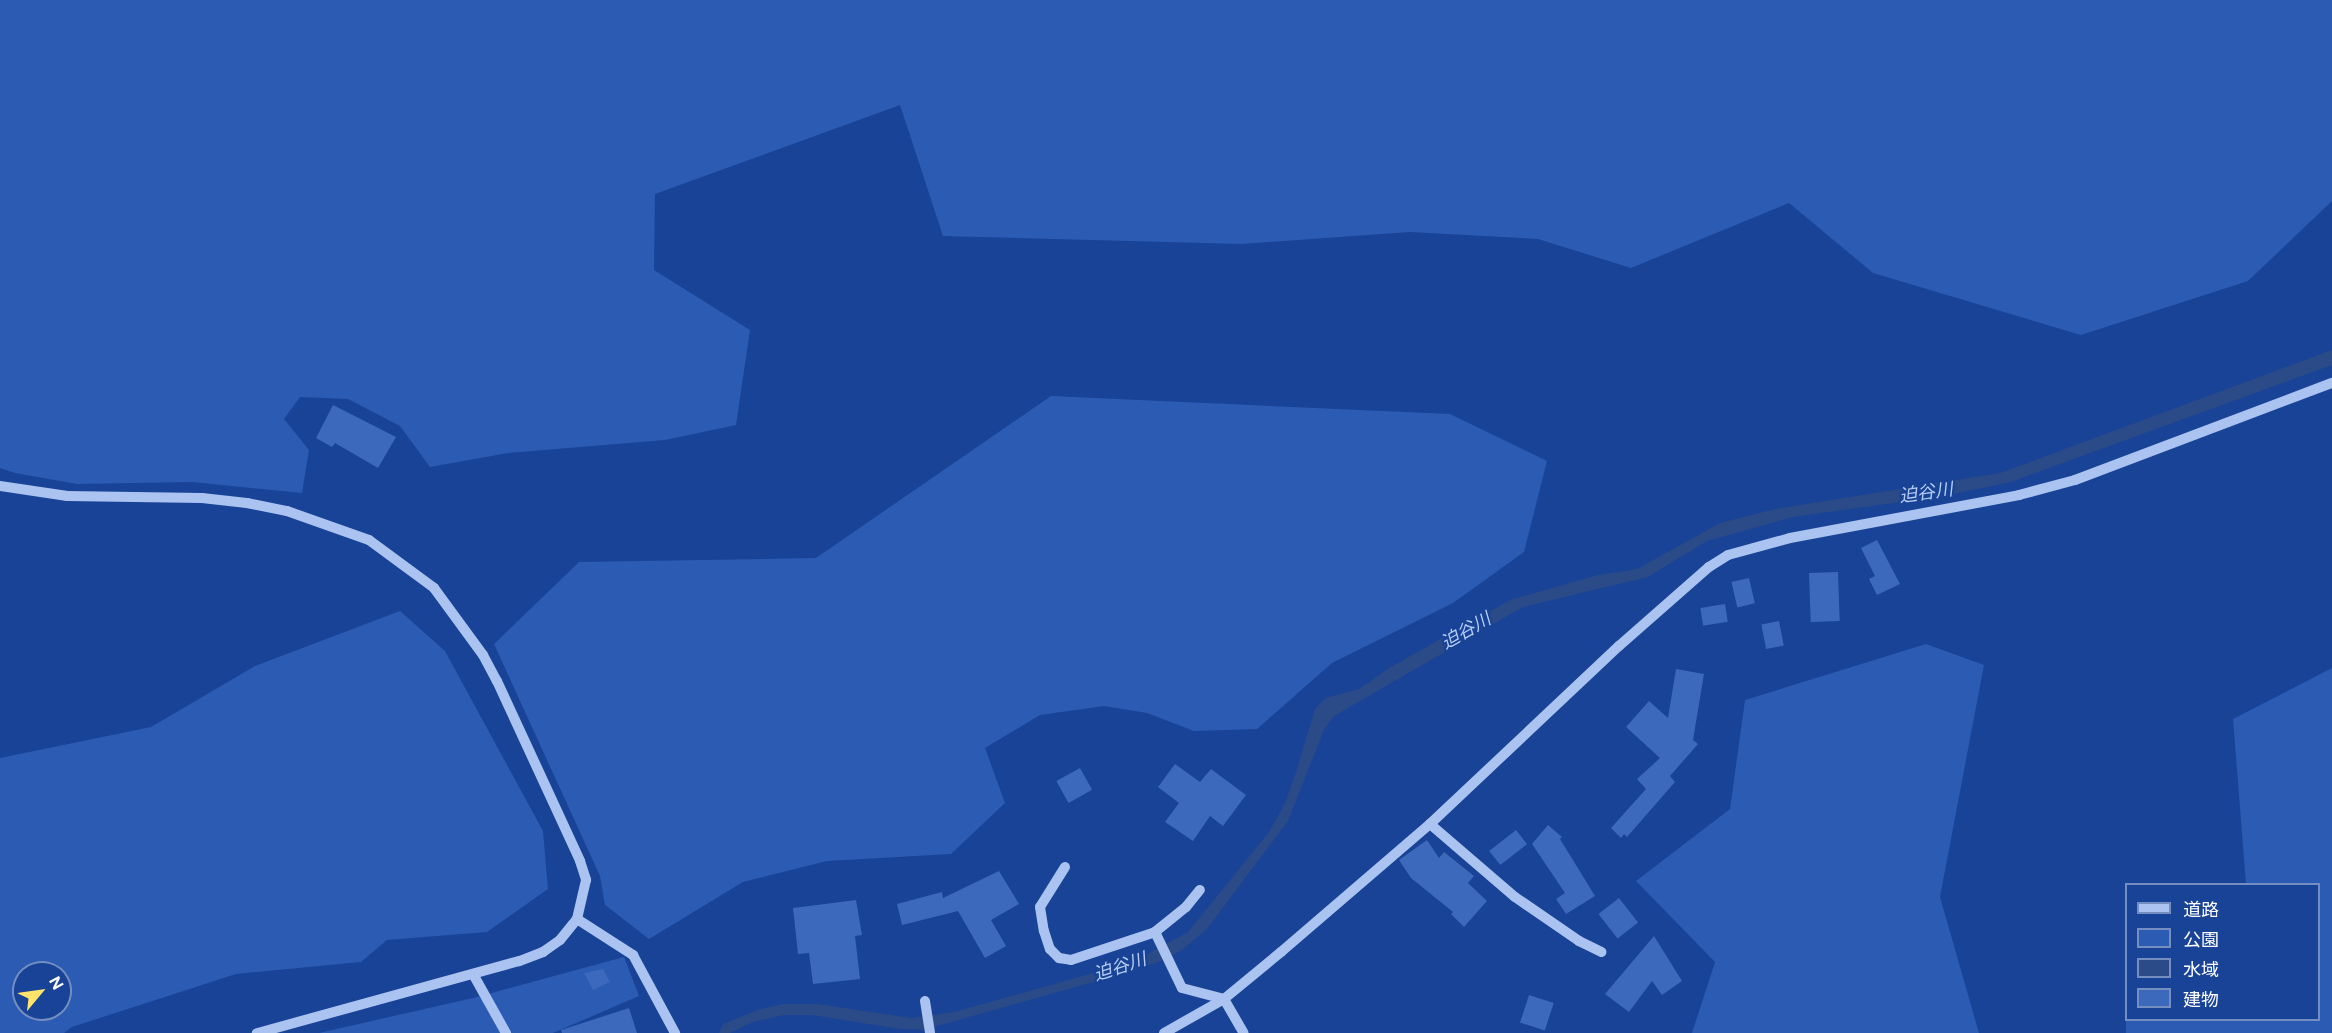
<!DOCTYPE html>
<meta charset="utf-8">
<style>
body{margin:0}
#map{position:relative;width:2332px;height:1033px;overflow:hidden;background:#184396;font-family:Figtree,"Noto Sans JP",sans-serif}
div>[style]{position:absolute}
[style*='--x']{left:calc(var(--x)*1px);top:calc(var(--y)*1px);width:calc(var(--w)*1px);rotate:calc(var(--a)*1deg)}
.green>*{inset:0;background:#2c5bb4}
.water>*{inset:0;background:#2b4a88}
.building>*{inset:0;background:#3d69bc;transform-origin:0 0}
.minor>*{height:10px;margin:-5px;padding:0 5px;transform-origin:5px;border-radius:5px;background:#abc3f0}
span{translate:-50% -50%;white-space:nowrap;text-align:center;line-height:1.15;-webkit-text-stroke:4.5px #184396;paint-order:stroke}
.water-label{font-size:18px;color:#b7cef7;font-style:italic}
.legend{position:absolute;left:2125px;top:883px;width:195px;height:138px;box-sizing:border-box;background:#184396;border:2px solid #748ec0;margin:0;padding:8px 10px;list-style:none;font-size:18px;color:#fff}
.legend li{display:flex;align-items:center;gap:12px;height:30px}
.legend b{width:30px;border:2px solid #748ec0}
.north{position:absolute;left:12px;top:961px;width:60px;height:60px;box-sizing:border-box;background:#184396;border:2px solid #748ec0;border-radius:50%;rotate:61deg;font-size:16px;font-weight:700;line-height:24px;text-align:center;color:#fff}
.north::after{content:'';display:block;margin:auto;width:21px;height:27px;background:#ffe36a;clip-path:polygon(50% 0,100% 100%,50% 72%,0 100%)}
</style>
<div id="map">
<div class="green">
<div style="clip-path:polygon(0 0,2332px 0,2332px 201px,2248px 281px,2081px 335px,1873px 273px,1789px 203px,1631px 268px,1538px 239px,1410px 232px,1242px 244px,943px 236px,900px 105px,655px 194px,654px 270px,750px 330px,736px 425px,665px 440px,508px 453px,430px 467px,400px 426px,348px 399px,300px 397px,284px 419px,309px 450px,302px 493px,192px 482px,77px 484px,15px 473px,0 468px)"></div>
<div style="clip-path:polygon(1051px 396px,1450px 414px,1547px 461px,1524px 552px,1453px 603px,1332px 663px,1257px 729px,1194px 731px,1147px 713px,1104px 706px,1040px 715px,985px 748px,1005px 803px,951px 854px,827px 861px,743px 882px,649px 939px,605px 905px,600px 876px,494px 644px,579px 562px,816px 558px)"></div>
<div style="clip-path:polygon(evenodd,400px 611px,445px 651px,543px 831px,548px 889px,487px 932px,387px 940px,361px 962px,236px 974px,72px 1027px,64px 1033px,0 1033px,0 758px,151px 727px,255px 666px,400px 611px,24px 973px,60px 973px,60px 1009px,24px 1009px,24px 973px)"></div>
<div style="clip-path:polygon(1926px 644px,1984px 665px,1940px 897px,1979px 1033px,1692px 1033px,1715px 962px,1636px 881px,1730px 809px,1745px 700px)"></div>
<div style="clip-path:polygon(2332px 668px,2332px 1033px,2126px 1033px,2126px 1005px,2126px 1020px,2318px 1020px,2318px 884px,2246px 884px,2233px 719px)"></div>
<div style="clip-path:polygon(624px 957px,639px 996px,553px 1033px,319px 1033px,473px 998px)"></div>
</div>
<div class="water">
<div style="clip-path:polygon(2332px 350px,2332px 365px,2011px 482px,1944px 496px,1793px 517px,1707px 541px,1648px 577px,1523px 607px,1334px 716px,1324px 730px,1288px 821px,1207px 929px,1182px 950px,1163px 960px,1133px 971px,923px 1030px,900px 1029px,812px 1015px,784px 1015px,753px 1022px,730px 1033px,719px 1033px,723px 1024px,760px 1009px,783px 1004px,818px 1004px,911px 1018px,954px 1012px,1104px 970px,1149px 953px,1188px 932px,1269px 832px,1285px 803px,1296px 772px,1315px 709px,1325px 698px,1359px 689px,1389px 668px,1510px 600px,1598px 575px,1637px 569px,1720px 523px,1775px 509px,2000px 473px)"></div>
</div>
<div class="building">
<div style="clip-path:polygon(333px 405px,396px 437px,378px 468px,335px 443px,332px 447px,316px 438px)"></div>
<div style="clip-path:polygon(1877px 540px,1900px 584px,1877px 595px,1869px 579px,1875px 576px,1861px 548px)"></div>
<div style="left:1838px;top:572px;width:49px;height:29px;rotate:88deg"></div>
<div style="left:1749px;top:578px;width:26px;height:18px;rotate:77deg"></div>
<div style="left:1725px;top:604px;width:18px;height:25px;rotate:81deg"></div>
<div style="left:1779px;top:621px;width:25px;height:18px;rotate:79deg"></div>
<div style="clip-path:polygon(1676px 669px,1704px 674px,1693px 740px,1698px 744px,1670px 776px,1675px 782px,1627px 837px,1624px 834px,1621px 838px,1611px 828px,1646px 789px,1637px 779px,1660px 758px,1626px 727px,1649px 701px,1668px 718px)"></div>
<div style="clip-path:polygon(1175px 764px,1200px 782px,1211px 769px,1246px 795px,1223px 826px,1210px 816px,1193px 841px,1165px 822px,1179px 803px,1158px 787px)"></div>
<div style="left:1080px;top:768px;width:25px;height:27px;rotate:61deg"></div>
<div style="clip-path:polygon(1548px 825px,1562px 837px,1560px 839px,1595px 896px,1566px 914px,1556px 899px,1565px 893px,1532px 844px)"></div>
<div style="left:1516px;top:830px;width:18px;height:34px;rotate:52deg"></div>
<div style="clip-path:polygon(1427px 840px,1439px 858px,1444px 852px,1474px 876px,1468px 883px,1487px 901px,1464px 927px,1451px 914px,1453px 912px,1411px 878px,1399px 860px)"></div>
<div style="clip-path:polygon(999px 871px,1019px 904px,991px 920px,1006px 946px,985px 958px,958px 911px,902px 925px,897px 904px,942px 892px,943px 898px)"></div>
<div style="left:1619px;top:898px;width:31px;height:26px;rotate:52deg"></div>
<div style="clip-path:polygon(856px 900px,862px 935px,855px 936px,860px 979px,813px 984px,809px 953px,798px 954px,793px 908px)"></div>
<div style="clip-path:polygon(1654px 936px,1682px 981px,1662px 995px,1652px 981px,1629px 1012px,1605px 994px)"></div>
<div style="clip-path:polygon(603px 969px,610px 982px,593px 990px,584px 973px)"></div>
<div style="left:1529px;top:995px;width:26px;height:29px;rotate:18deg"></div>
<div style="clip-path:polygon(629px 1008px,637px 1033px,562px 1033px,561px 1030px)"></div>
</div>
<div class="minor">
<div style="--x:0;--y:486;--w:68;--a:8.5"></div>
<div style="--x:67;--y:496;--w:135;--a:0.8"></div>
<div style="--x:202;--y:498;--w:45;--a:6.3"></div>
<div style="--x:247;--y:503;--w:41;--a:11.3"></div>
<div style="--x:287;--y:511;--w:87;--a:19.5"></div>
<div style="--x:369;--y:540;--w:81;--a:36.4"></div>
<div style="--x:434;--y:588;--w:83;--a:53.8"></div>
<div style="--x:483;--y:655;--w:30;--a:62"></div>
<div style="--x:497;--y:681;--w:198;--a:65.2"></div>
<div style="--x:580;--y:861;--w:20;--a:72"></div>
<div style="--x:586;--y:880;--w:40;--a:103"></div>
<div style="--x:577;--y:919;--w:27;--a:129"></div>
<div style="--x:560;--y:940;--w:21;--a:145"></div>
<div style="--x:543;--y:952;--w:26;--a:159"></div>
<div style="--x:519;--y:961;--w:272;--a:164.6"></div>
<div style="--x:1430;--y:824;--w:112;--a:40.7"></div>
<div style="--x:1515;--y:897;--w:78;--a:34.5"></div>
<div style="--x:1579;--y:941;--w:25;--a:26"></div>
<div style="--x:1065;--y:867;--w:47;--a:122"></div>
<div style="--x:1040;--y:907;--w:24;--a:81"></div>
<div style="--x:1044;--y:931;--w:19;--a:72"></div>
<div style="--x:1050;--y:949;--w:13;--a:45"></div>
<div style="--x:1059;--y:958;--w:12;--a:9"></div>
<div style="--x:1071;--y:960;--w:89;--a:-18.4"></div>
<div style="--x:1155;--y:932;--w:40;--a:-39"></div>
<div style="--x:1186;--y:907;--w:22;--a:-51"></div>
<div style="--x:577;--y:919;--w:67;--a:32.7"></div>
<div style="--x:633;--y:955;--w:89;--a:61.7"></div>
<div style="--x:1155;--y:932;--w:62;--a:64.3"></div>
<div style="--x:1182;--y:988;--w:43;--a:14.7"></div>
<div style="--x:1224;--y:999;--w:39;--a:60"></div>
<div style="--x:473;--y:974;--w:68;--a:60.8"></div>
<div style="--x:925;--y:1001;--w:32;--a:81"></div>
<div style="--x:1164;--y:1033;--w:69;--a:-29.5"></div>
<div style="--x:1224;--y:999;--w:74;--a:-39.5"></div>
<div style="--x:1281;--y:952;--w:196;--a:-40.7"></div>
<div style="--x:1430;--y:824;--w:260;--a:-43.3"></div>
<div style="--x:1619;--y:646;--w:120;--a:-41.3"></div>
<div style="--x:1709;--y:567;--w:22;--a:-32"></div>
<div style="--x:1728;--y:555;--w:64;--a:-15.3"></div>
<div style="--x:1790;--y:538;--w:233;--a:-10.6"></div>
<div style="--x:2019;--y:495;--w:58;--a:-15"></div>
<div style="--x:2075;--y:480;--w:275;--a:-20.7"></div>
</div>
<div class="water-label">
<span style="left:1926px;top:493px;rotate:-8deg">迫谷川</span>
<span style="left:1466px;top:631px;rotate:-30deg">迫谷川</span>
<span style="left:1120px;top:967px;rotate:-18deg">迫谷川</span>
</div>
<ul class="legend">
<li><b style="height:8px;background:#abc3f0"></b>道路</li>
<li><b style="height:16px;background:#2c5bb4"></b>公園</li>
<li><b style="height:16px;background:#2b4a88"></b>水域</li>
<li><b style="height:16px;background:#3d69bc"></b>建物</li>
</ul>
<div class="north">N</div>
</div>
